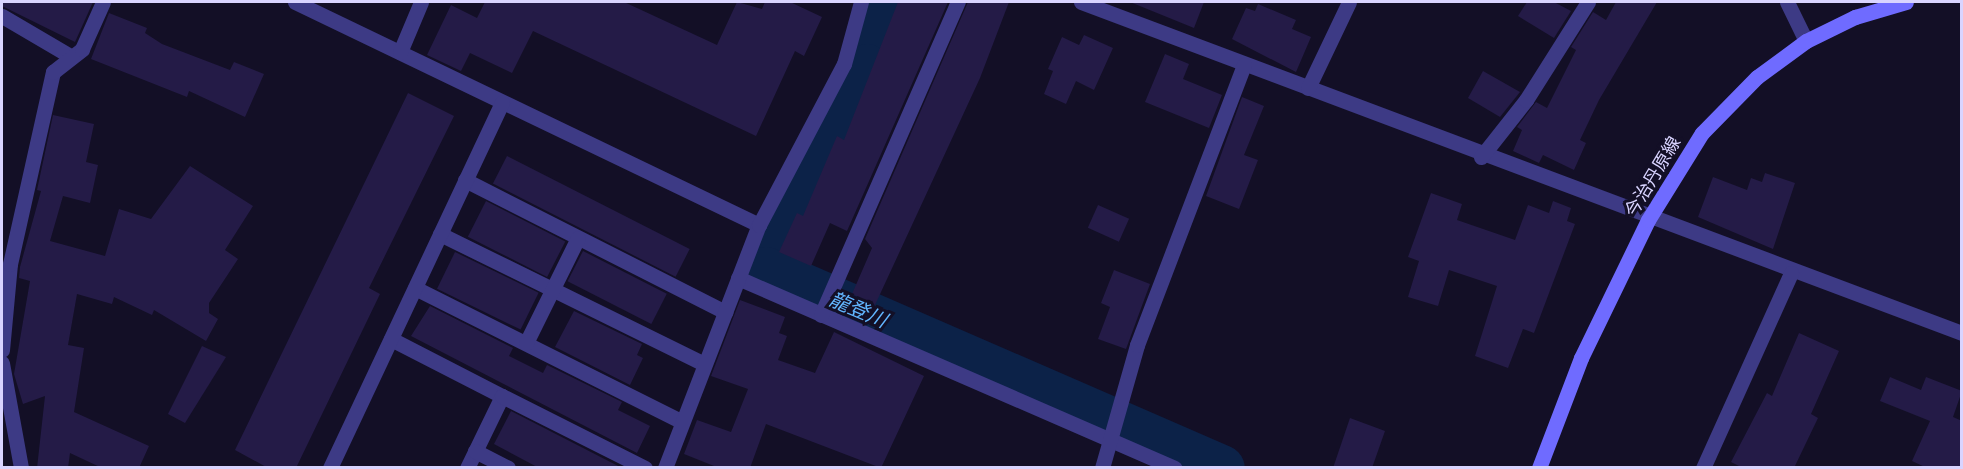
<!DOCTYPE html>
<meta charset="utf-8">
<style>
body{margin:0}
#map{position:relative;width:1963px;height:469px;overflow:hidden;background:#130f26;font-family:Karla,"Noto Sans JP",sans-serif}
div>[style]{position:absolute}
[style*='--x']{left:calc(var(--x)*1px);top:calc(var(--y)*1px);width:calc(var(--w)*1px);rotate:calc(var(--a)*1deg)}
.river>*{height:46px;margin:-23px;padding:0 23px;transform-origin:23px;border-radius:23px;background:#0c2248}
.building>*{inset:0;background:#241b47;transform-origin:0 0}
.street>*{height:15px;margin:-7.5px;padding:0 7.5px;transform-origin:7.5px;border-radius:7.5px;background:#3d3a85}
.secondary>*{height:15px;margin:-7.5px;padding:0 7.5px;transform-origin:7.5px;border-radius:7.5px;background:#6f6bff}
span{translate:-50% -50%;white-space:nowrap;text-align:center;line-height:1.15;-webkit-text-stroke:6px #130f26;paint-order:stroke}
.street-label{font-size:18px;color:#d9d4ff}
.water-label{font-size:20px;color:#62b6ff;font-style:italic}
.frame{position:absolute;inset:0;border:3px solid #d9d4ff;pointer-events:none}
</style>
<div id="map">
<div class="river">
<div style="--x:887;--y:2;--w:68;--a:107.1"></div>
<div style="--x:867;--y:67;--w:227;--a:116.5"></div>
<div style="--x:766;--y:270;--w:497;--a:23.5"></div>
</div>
<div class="building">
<div style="clip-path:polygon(2px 2px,93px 2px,75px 42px,2px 6px)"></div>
<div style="clip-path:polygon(485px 2px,624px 2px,717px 45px,737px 2px,762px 9px,765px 2px,790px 2px,822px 17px,804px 56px,795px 51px,756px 136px,533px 31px,512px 73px,470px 53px,461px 71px,427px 55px,451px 5px,477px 18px)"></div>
<div style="clip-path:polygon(898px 2px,948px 2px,847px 231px,830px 223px,811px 266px,779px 252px,797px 213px,803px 216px,837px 136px,844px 140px)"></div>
<div style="clip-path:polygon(968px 2px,1009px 2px,980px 78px,875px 305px,852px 294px,872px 248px,865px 239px)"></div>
<div style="clip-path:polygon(1130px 2px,1204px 2px,1194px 28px)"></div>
<div style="clip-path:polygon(1527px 2px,1554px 2px,1571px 11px,1554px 38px,1518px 16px)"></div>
<div style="clip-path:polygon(1616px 2px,1657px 2px,1599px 100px,1580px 140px,1586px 143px,1574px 170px,1543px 155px,1539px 163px,1513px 151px,1522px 130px,1517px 127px,1536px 102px,1547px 108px,1576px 50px,1571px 47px,1593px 12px,1606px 20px)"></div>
<div style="clip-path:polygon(1258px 4px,1296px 20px,1292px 29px,1311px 37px,1296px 72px,1232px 39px,1246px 8px,1255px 11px)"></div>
<div style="clip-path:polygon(109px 13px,147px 28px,145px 33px,162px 44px,230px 70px,234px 62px,264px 74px,245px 117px,189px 91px,187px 97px,91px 59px)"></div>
<div style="clip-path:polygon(1084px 35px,1113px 48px,1094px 90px,1076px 81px,1066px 104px,1044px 94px,1053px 71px,1048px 69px,1062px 37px,1079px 45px)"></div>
<div style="clip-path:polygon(1165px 54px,1189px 64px,1183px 79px,1222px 95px,1209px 128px,1145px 102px)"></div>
<div style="clip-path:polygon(1483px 71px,1520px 92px,1500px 117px,1468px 98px)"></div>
<div style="clip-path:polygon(408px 93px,454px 116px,369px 288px,380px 294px,296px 468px,268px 468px,235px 450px)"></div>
<div style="clip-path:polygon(1242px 97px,1264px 106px,1244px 155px,1258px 160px,1239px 209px,1206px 196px)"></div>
<div style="clip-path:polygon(53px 115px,94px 124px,86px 162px,98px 165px,90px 203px,63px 196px,50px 241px,105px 256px,119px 209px,151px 219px,190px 166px,253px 206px,225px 250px,238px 259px,209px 303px,209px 313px,218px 319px,206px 341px,154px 310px,152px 315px,114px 297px,112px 304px,77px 294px,68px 345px,84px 348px,74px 412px,149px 446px,139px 468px,102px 468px,70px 453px,68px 468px,37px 468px,45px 396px,23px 404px,14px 374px,30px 281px,19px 278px,20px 267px,41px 191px,37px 190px)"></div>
<div style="left:507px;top:156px;width:205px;height:31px;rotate:27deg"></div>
<div style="clip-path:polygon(1765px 173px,1795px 183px,1773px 249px,1698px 217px,1713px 177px,1747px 190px,1751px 178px,1762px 182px)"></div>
<div style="clip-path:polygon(1431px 193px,1462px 204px,1457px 220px,1515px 240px,1528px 205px,1549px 213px,1553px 201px,1571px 208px,1567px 221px,1575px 224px,1534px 333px,1523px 329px,1508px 368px,1475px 356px,1497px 286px,1449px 270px,1438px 306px,1408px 297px,1419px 261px,1408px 257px)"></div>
<div style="left:486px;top:201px;width:89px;height:40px;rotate:27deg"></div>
<div style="left:1098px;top:205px;width:34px;height:25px;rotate:24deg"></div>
<div style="left:583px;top:251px;width:94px;height:34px;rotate:27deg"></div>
<div style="left:455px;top:252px;width:93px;height:41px;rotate:26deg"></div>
<div style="clip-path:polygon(1114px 270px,1150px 284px,1126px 349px,1098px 339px,1110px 307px,1101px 303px)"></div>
<div style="clip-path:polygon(740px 300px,785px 317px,779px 333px,787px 336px,778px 360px,815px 373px,834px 332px,924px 376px,881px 468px,766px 424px,750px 468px,719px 468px,684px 454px,697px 420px,731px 432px,748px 389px,711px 376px)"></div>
<div style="clip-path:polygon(430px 306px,513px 348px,509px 356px,543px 373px,547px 365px,622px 402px,618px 410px,650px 426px,637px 453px,411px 336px)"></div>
<div style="clip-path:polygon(574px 311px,642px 344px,637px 355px,643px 358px,630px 385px,555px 347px)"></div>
<div style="clip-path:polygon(1799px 333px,1839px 351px,1811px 414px,1818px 418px,1794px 468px,1743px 468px,1731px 462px,1767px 393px,1772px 396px)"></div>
<div style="clip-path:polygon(202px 346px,226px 357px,185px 423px,168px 414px)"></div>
<div style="clip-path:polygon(1890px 377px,1921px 390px,1926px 377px,1962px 391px,1953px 417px,1962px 421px,1962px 468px,1927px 468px,1912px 461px,1930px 421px,1880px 401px)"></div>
<div style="clip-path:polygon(511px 411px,622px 468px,539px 468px,494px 444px)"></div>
<div style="clip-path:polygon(1350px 418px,1385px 431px,1372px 468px,1333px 468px)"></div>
</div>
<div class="street">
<div style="--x:295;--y:2;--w:515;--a:25.67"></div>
<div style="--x:1081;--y:2;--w:941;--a:20.59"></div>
<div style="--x:1787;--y:2;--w:43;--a:64"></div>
<div style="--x:2;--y:16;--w:81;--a:30.4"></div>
<div style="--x:400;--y:52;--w:54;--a:-67.2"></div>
<div style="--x:1308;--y:88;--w:95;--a:-64.5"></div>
<div style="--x:1481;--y:157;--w:73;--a:-51.7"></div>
<div style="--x:1526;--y:100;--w:116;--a:-57.7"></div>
<div style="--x:465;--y:180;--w:292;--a:26.9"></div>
<div style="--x:440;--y:234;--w:294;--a:26.2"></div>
<div style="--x:738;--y:278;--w:476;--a:23.5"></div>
<div style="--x:415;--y:288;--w:297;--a:26.6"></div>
<div style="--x:821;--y:315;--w:342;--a:-66.4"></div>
<div style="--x:391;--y:339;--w:125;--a:27.2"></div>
<div style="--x:502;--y:396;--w:80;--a:115.9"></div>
<div style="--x:526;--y:343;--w:117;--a:-63.7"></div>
<div style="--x:2;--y:350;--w:86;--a:-84.7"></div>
<div style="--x:10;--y:264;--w:197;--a:-77.4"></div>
<div style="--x:53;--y:72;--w:37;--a:-38"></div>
<div style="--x:82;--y:49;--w:51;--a:-65.9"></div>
<div style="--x:2;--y:363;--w:107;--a:79.7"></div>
<div style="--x:502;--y:396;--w:160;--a:26.7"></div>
<div style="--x:475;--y:451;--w:37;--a:27"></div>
<div style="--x:330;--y:468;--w:404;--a:-64.8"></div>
<div style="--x:665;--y:468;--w:261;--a:-68.9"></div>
<div style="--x:759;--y:225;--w:182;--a:-62.2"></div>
<div style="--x:844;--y:64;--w:64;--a:-74.7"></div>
<div style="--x:1102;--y:468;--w:128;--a:-74.1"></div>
<div style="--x:1137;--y:345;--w:300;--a:-69.1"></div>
<div style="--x:1703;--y:468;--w:214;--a:-65.7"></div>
</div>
<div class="secondary">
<div style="--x:1539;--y:468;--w:118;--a:-69.1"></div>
<div style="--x:1581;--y:358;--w:153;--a:-64.1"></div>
<div style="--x:1648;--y:220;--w:102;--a:-58.2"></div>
<div style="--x:1702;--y:133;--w:78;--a:-45.5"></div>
<div style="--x:1757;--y:77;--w:61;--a:-36.3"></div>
<div style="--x:1806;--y:41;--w:55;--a:-26.1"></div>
<div style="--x:1855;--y:17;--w:53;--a:-16.4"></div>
</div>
<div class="street-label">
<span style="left:1653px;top:177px;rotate:-59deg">今治丹原線</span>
</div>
<div class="water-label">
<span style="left:858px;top:310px;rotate:23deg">龍登川</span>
</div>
<div class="frame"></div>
</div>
